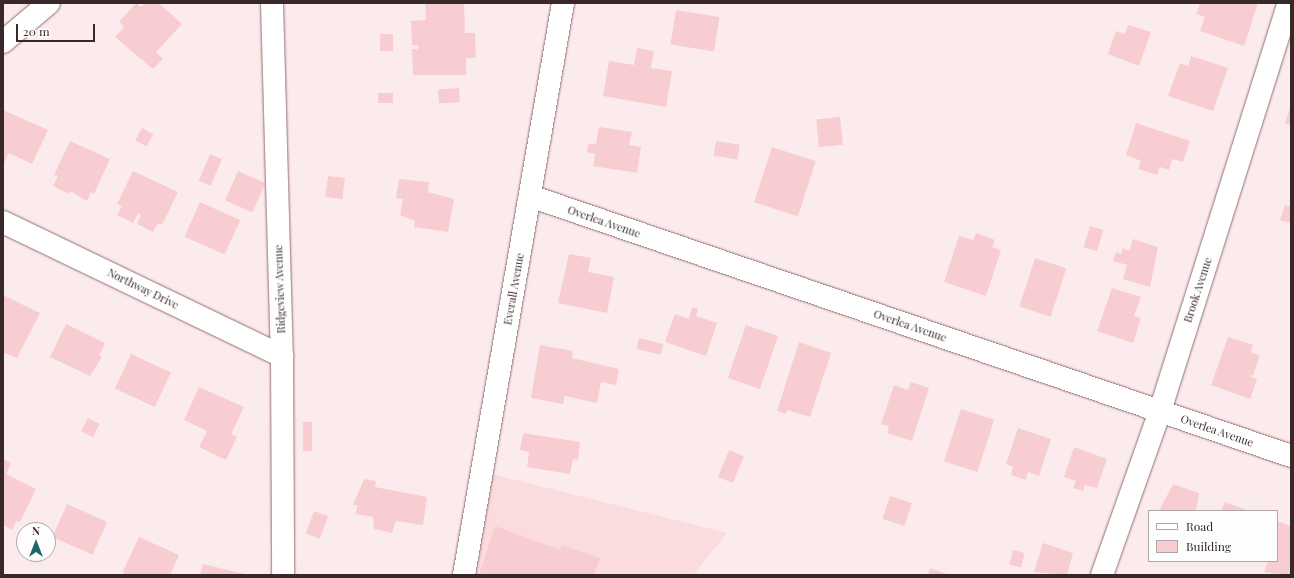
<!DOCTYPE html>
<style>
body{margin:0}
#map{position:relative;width:1294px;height:578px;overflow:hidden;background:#fcebec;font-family:"Playfair Display",serif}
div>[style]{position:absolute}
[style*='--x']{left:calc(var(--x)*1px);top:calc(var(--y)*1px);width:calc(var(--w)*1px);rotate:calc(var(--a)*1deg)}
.built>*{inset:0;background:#fbdcde}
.building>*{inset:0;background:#f8cdd1;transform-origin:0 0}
.roads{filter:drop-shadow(0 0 1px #926d71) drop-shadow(0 0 1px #926d71)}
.minor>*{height:22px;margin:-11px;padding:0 11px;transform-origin:11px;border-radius:11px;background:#fff}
span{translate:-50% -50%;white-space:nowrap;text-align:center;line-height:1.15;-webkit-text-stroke:3px #fdfdfd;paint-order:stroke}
.street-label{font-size:11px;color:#38282a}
.frame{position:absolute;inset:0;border:4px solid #38282a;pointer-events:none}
.legend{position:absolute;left:1148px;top:510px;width:130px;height:52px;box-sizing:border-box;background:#fdfdfd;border:1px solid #aea8a9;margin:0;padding:5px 7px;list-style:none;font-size:12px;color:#38282a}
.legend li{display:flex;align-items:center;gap:8px;height:20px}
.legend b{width:20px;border:1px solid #aea8a9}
.north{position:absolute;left:16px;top:522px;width:40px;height:40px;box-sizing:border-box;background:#fdfdfd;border:1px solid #aea8a9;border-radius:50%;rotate:0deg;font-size:11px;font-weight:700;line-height:16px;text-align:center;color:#38282a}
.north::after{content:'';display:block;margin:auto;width:14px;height:18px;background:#1d6967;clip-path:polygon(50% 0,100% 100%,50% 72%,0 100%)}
.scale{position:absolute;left:16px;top:24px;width:79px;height:18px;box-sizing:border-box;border:2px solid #38282a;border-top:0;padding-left:5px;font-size:12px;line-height:14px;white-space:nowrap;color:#38282a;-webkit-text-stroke:3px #fdfdfd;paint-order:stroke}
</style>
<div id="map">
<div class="built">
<div style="clip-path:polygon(480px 471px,727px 533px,693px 575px,463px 575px)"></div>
</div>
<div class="building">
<div style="clip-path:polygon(136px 3px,141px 7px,145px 3px,159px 3px,182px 24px,156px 52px,163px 59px,153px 69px,115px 37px,124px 27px,119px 22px)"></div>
<div style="clip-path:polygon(425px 3px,464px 3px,465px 33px,475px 33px,476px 58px,466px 58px,466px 75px,413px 75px,412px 49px,418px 49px,418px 45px,412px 45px,411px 21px,426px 20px)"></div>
<div style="clip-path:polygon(1200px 3px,1258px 3px,1244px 46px,1200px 31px,1205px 17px,1196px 14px)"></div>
<div style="left:676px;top:10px;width:44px;height:35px;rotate:9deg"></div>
<div style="clip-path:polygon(1128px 25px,1151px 32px,1139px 66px,1108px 54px,1116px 31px,1125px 34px)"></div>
<div style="left:380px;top:34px;width:13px;height:17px"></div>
<div style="clip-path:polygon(637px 48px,654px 51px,651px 68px,672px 71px,666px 107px,603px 96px,609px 61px,634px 65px)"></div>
<div style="clip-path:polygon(1191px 56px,1228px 68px,1213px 111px,1168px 96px,1180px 63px,1188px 66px)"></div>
<div style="left:459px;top:88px;width:14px;height:21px;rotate:86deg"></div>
<div style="left:378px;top:93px;width:15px;height:10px"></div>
<div style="clip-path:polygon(1291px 106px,1291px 125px,1285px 123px)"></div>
<div style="clip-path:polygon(3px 110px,48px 130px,32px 164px,9px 153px,3px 165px)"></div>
<div style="left:840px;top:117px;width:28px;height:24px;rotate:84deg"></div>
<div style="clip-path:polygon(1136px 123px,1190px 141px,1183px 162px,1172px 159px,1169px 170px,1160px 167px,1157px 175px,1138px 169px,1141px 161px,1126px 155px)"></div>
<div style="clip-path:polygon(599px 127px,632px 132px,629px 145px,641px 147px,637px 173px,593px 166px,595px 154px,587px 152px,588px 144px,596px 144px)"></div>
<div style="left:142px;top:128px;width:13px;height:14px;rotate:29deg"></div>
<div style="clip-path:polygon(70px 141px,110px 159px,94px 194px,91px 192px,87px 201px,70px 191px,69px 194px,53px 186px,58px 176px,54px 175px)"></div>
<div style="left:716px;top:141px;width:24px;height:15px;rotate:9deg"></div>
<div style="left:772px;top:147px;width:46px;height:58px;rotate:18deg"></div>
<div style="left:210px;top:154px;width:13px;height:29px;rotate:23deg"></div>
<div style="clip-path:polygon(133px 171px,178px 192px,162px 225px,158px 223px,153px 232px,137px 224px,141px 215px,138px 213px,133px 223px,117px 215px,122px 206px,117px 204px)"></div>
<div style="left:238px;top:171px;width:30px;height:32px;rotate:24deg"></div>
<div style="left:328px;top:176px;width:17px;height:21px;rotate:7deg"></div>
<div style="clip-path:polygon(399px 179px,429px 182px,428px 192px,454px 199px,448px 232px,414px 227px,415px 221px,400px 215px,403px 199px,396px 198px)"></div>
<div style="left:200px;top:202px;width:44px;height:38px;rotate:24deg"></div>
<div style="clip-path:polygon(1285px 205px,1291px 207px,1291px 223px,1280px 220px)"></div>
<div style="left:1090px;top:226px;width:14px;height:22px;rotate:17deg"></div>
<div style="clip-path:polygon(976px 233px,995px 240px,992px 247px,1001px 250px,986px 296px,944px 282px,959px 236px,973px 240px)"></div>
<div style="clip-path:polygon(1133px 239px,1158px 247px,1150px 287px,1123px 279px,1127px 265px,1113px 261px,1116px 252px,1121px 254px,1123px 248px,1129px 251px)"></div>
<div style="clip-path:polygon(569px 254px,591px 258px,588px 272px,614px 277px,607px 313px,558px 303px)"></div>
<div style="left:1035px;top:258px;width:33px;height:51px;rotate:18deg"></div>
<div style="clip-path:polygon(1112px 288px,1141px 297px,1134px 316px,1141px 318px,1133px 343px,1097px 331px)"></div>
<div style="clip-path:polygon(3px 295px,40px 313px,17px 358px,3px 352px)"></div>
<div style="clip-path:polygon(692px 307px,698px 309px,696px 316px,717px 323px,706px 356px,665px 342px,675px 314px,689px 319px)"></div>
<div style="clip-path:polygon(66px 324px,105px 343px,99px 356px,102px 357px,90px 376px,50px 357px)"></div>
<div style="left:746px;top:325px;width:34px;height:56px;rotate:19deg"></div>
<div style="clip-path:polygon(1228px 337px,1253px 345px,1251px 352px,1260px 356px,1253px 375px,1249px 376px,1257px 379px,1250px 399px,1211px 385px)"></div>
<div style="left:639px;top:338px;width:25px;height:11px;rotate:14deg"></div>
<div style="clip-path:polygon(799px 342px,831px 353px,810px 417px,787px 410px,786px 414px,777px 411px)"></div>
<div style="clip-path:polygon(540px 345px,573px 351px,572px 358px,619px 369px,616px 385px,601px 382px,597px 403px,565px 396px,563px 404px,531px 398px)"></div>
<div style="left:131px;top:354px;width:44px;height:38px;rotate:25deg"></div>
<div style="clip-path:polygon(911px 382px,929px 388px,912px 441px,887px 433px,889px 426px,881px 424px,894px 385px,908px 390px)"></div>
<div style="clip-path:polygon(199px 387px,244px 407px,231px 434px,237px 437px,226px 460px,199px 447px,207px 431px,184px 420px)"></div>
<div style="left:961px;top:409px;width:35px;height:55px;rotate:18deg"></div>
<div style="left:88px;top:418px;width:13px;height:15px;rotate:27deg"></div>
<div style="left:303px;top:422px;width:9px;height:29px"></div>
<div style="clip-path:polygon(1018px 428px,1051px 439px,1039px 476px,1028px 472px,1026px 480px,1011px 475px,1013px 467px,1006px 464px)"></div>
<div style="clip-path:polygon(523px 433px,580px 442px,578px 460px,573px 459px,570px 474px,527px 467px,529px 452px,520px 450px)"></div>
<div style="clip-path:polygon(1074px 447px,1107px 459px,1097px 488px,1085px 485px,1083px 491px,1073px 488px,1076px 481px,1064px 477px)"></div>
<div style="left:729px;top:450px;width:16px;height:29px;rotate:22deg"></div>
<div style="clip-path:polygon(3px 459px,11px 463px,6px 474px,36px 489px,20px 522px,16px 521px,12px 530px,3px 525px)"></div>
<div style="clip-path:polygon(364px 479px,376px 481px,375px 487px,427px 497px,423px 525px,396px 521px,392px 533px,374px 529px,373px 517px,356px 514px,357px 505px,353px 505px)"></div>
<div style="clip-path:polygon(1173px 484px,1199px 493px,1196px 511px,1159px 511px)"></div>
<div style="left:890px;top:496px;width:23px;height:24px;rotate:18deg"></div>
<div style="clip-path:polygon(1225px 502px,1250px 511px,1221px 511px)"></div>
<div style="left:67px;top:504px;width:44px;height:36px;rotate:24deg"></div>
<div style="left:314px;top:511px;width:15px;height:24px;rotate:20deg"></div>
<div style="clip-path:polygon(1277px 521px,1291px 526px,1291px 575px,1264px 572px,1268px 561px,1277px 561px)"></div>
<div style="clip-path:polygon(495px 526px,560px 550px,561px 545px,600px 558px,594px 575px,479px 575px)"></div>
<div style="clip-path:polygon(139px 537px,179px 555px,170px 575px,125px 575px,123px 571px)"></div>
<div style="clip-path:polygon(1043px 543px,1073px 553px,1067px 575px,1034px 572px)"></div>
<div style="left:1013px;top:550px;width:12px;height:15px;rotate:14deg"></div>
<div style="clip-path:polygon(203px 564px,245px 574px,245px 575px,200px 575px)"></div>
<div style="clip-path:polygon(930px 568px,947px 574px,946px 575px,928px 575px)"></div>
</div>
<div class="roads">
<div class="minor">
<div style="--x:272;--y:3;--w:353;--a:88.4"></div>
<div style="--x:282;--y:356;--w:219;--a:89.7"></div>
<div style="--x:3;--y:42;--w:60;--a:-40.3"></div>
<div style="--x:530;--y:196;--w:804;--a:18.86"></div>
<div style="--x:3;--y:222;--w:310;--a:25.7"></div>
<div style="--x:464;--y:575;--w:581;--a:-80.18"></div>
<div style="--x:1102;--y:575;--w:174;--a:-70.5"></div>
<div style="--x:1160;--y:411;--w:428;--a:-72.5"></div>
</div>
</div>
<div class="street-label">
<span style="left:604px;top:222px;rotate:19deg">Overlea Avenue</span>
<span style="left:143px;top:289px;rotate:26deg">Northway Drive</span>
<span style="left:280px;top:289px;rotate:-92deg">Ridgeview Avenue</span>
<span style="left:514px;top:289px;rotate:-80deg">Everall Avenue</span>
<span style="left:1198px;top:290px;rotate:-72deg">Brook Avenue</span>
<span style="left:910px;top:326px;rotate:19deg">Overlea Avenue</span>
<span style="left:1217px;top:431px;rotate:19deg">Overlea Avenue</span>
</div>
<div class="frame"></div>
<ul class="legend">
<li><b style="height:5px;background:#fff"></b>Road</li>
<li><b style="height:11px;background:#f8cdd1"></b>Building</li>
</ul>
<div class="north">N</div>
<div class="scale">20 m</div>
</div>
